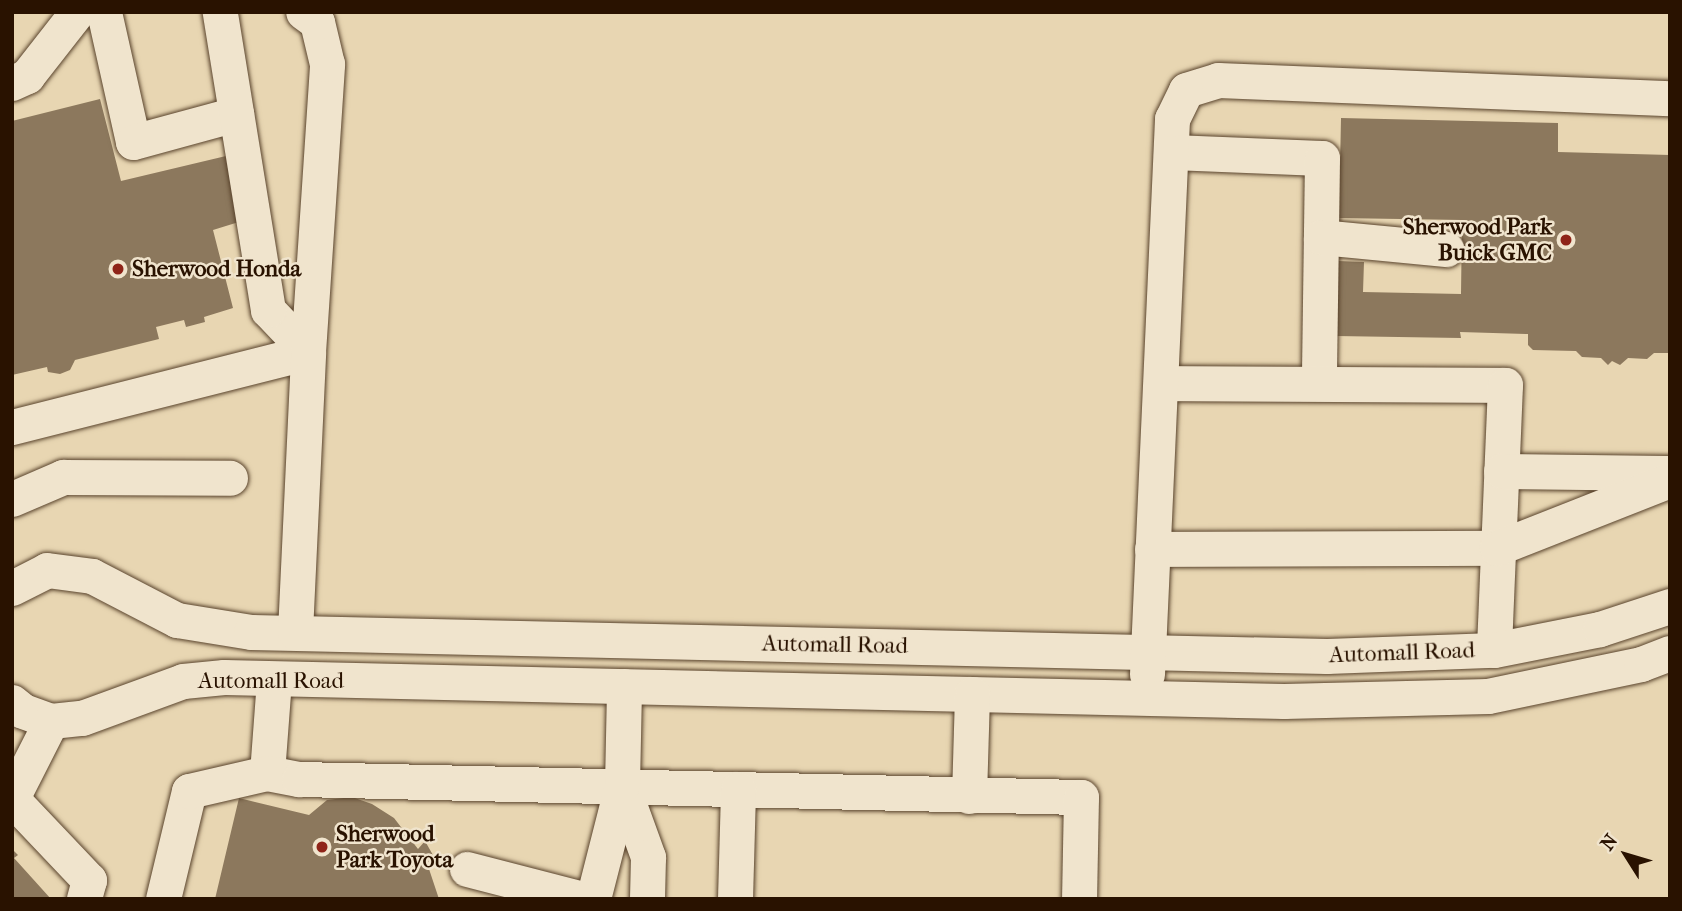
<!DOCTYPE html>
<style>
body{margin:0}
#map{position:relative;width:1682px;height:911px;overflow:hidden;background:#e8d6b2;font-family:"IM FELL French Canon",serif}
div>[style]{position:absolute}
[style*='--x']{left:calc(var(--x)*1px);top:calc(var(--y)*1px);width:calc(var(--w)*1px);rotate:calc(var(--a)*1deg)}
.building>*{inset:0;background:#8c785d}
.roads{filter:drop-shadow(0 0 2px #59432c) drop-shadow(0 0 2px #59432c)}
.minor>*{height:35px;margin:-17.5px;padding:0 17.5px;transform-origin:17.5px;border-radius:17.5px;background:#f0e4cd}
.dots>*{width:19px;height:19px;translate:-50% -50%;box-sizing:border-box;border:4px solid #f0e4cd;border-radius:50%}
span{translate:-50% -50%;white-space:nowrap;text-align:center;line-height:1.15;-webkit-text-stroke:5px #f0e4cd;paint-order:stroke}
.poi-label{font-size:23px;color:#291200;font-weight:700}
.right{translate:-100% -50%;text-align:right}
.left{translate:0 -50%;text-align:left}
.street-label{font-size:23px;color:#291200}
.frame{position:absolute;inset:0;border:14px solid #291200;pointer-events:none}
.north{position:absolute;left:1591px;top:820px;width:70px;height:70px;-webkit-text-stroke:5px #f0e4cd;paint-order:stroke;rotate:307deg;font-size:19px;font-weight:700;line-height:28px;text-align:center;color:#291200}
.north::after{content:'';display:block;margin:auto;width:24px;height:32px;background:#291200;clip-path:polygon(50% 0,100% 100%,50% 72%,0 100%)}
</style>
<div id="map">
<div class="building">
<div style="clip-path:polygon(100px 99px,121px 181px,226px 156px,242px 221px,213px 230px,233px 308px,204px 317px,205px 322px,186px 327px,184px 320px,156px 327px,159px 339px,75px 360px,70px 370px,60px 374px,48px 372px,47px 367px,12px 375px,12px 121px)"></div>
<div style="clip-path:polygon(1341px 118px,1558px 123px,1558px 152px,1670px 155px,1670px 353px,1654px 353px,1647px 359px,1628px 358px,1620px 365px,1612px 361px,1608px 365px,1601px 358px,1582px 357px,1576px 351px,1533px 350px,1528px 345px,1528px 334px,1460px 332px,1461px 338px,1336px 336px,1338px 261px,1364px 262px,1363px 292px,1461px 294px,1462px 220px,1339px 218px)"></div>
<div style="clip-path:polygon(352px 797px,372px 804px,394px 818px,418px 849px,425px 841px,438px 864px,428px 866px,439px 899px,215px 899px,239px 798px,309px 815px,327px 800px)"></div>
<div style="clip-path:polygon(12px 849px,18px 855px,14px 858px,51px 899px,12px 899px)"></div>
</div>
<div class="roads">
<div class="minor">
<div style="--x:104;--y:12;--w:133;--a:77.4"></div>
<div style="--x:133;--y:142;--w:107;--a:-15.2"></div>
<div style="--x:12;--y:83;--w:17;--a:-25"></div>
<div style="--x:27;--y:76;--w:81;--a:-52"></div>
<div style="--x:1171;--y:152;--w:151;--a:2.3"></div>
<div style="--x:1322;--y:158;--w:224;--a:90.8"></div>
<div style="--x:1321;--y:237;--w:126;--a:5.5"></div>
<div style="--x:1161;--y:383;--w:344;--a:0.3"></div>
<div style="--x:1505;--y:385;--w:265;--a:92.4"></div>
<div style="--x:12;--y:427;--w:305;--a:-14.2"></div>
<div style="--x:308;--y:352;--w:58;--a:-133.6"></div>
<div style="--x:268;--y:310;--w:302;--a:-99.2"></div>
<div style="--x:1501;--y:471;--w:168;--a:0.7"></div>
<div style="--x:12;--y:499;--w:56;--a:-23.3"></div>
<div style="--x:63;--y:477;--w:167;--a:0.3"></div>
<div style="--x:1152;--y:549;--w:345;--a:-0.2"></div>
<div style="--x:1497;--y:548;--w:186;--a:-21.5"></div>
<div style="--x:12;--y:588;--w:39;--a:-27"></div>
<div style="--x:47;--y:570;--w:45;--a:7.6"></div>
<div style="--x:92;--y:576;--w:96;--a:27.4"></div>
<div style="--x:177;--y:620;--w:75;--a:9.2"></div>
<div style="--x:251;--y:632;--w:1076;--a:1.28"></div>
<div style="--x:1327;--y:656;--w:167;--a:-2.1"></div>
<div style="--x:1494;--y:650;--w:108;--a:-11.2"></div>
<div style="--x:1600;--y:629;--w:74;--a:-18.2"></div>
<div style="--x:295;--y:632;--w:280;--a:-87.3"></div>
<div style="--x:308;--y:352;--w:289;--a:-86.2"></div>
<div style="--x:327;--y:64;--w:43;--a:-103.4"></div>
<div style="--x:317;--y:22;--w:17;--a:-144"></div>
<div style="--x:1147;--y:674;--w:556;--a:-87.42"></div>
<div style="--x:1172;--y:119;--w:32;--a:-64"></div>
<div style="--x:1186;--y:90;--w:34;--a:-17"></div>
<div style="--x:1218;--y:80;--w:452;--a:2.3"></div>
<div style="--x:12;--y:702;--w:14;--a:39"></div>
<div style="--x:23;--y:711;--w:30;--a:20"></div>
<div style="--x:51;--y:721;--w:31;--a:-6"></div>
<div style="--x:82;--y:718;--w:108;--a:-20.1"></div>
<div style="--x:183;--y:681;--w:41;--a:-5.6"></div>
<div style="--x:224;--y:677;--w:1060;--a:1.3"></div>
<div style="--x:1284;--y:701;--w:204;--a:-1.4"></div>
<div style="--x:1488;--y:696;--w:156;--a:-11.8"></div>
<div style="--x:1641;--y:664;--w:31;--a:-21"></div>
<div style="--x:267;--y:773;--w:94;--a:-85.7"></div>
<div style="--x:622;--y:785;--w:77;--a:70.1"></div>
<div style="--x:648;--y:857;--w:42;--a:91.4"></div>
<div style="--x:969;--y:796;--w:102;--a:-88.3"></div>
<div style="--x:12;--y:798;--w:86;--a:-63.1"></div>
<div style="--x:12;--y:799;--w:112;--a:46.5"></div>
<div style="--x:89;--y:880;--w:20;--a:105"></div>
<div style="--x:467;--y:869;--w:120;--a:14.5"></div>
<div style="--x:163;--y:899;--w:111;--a:-76.5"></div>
<div style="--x:189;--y:791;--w:80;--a:-13"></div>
<div style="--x:267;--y:773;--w:33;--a:11"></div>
<div style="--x:299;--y:779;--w:782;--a:1.32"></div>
<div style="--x:1081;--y:797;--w:102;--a:91.1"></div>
<div style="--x:593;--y:899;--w:118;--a:-75.7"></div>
<div style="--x:622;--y:785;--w:99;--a:-88.8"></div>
<div style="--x:735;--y:899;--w:110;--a:-88.4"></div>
</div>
</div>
<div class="dots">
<div style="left:1566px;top:240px;background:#8f2418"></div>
<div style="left:118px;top:269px;background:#8f2418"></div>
<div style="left:322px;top:847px;background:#8f2418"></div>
</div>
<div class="poi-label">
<span class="right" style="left:1552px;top:240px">Sherwood Park<br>Buick GMC</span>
<span class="left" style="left:132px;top:269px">Sherwood Honda</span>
<span class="left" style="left:336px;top:847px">Sherwood<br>Park Toyota</span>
</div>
<div class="street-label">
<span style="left:835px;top:645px;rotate:1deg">Automall Road</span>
<span style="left:1402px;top:653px;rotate:-2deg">Automall Road</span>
<span style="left:271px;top:681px">Automall Road</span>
</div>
<div class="frame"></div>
<div class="north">N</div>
</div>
